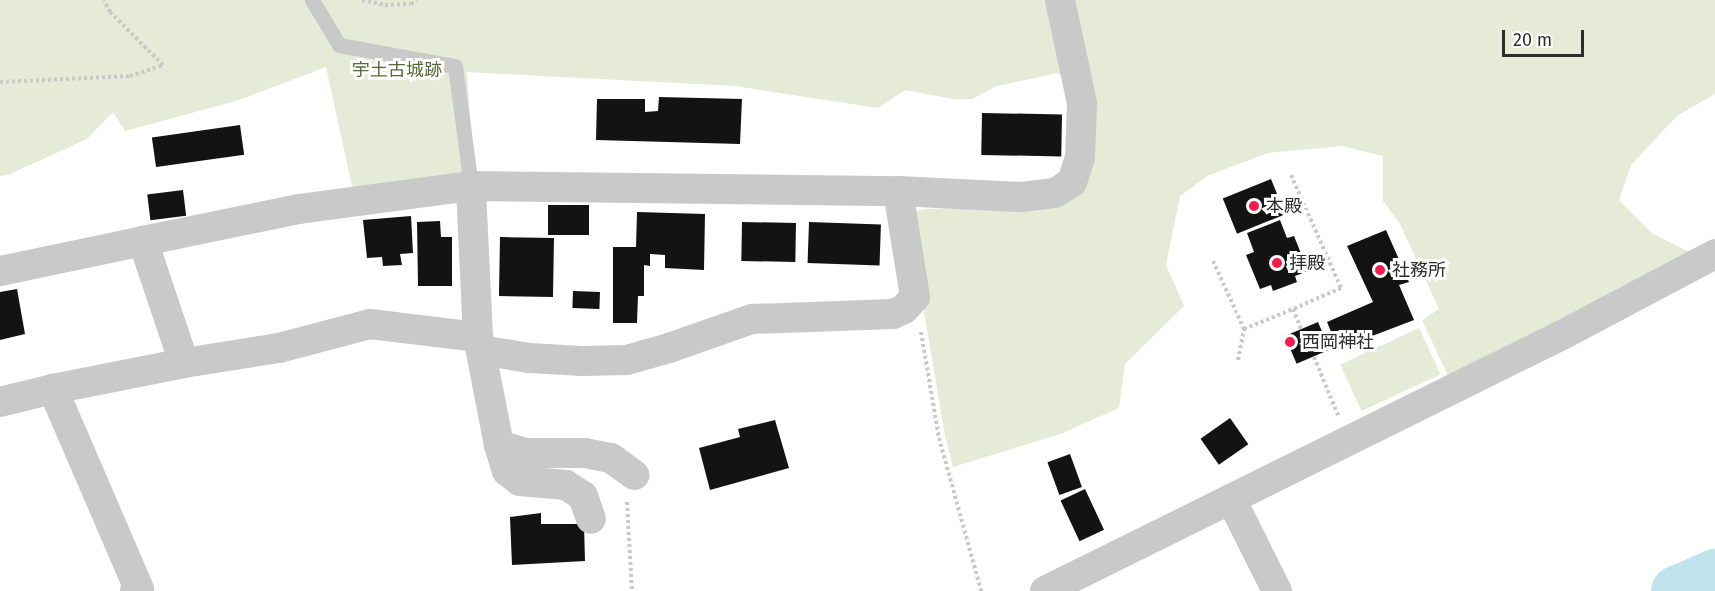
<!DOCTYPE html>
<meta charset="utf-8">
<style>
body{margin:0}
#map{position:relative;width:1715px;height:591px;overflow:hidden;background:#fff;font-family:"Fira Sans","Noto Sans JP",sans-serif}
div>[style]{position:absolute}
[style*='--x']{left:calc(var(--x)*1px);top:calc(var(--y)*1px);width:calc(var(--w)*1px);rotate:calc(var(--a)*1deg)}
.green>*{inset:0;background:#e5ebd7;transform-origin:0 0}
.river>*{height:50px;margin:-25px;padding:0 25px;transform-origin:25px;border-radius:25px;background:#c0e3ee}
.building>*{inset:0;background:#131313;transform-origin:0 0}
.path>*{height:4px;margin-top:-2px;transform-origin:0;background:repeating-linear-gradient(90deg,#c9c9c9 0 3px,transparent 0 6px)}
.service>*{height:15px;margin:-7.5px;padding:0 7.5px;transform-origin:7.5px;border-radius:7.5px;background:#c9c9c9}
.minor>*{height:30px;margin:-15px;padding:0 15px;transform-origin:15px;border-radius:15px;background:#c9c9c9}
.dots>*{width:16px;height:16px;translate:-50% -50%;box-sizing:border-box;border:3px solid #fff;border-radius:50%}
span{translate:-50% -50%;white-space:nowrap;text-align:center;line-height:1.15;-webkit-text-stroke:6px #fff;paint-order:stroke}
.park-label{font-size:18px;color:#566b35}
.poi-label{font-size:18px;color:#2c2c2c}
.left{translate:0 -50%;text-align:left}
.scale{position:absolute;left:1502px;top:30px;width:82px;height:27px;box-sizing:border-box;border:3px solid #2c2c2c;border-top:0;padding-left:8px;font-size:18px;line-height:21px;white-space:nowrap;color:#2c2c2c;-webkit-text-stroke:4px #fff;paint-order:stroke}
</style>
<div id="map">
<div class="green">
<div style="clip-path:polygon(0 0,1715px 0,1715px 94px,1677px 116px,1631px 165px,1619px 200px,1653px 234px,1693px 254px,1449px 378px,1422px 320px,1439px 309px,1400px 224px,1383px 201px,1383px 156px,1342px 146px,1268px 153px,1207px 176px,1180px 196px,1166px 265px,1184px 306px,1125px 364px,1119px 408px,1060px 434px,953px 467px,945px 436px,910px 229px,912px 214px,923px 209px,1064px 205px,1088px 104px,1058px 73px,997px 86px,972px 99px,953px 99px,905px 90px,878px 108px,735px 86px,467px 72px,474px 178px,353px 191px,326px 67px,236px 101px,125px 131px,113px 112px,87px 139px,8px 175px,0 176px)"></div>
<div style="left:1419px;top:328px;width:51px;height:87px;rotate:65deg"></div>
</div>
<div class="river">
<div style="--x:1676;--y:591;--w:43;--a:-23.6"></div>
</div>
<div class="building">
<div style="clip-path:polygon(659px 97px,742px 99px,740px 144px,596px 140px,597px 99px,645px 99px,645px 112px,658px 111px)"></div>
<div style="left:982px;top:113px;width:80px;height:42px;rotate:1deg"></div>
<div style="left:240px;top:125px;width:30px;height:89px;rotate:82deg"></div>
<div style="left:1271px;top:179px;width:38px;height:52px;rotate:68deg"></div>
<div style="left:183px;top:190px;width:26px;height:36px;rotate:83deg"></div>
<div style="left:548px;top:205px;width:41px;height:30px"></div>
<div style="clip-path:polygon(637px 212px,705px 214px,704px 270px,665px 268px,665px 255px,650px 254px,650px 266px,644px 265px,644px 296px,638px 296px,637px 323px,613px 323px,613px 247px,636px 247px)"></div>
<div style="clip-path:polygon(411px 216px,413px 253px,400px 254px,402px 265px,383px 266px,382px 257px,367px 258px,363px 220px)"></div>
<div style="clip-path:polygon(1280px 220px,1287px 238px,1294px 236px,1308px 271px,1295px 276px,1297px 282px,1273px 291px,1271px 285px,1260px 289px,1246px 255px,1254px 252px,1247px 233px)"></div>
<div style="clip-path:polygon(440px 221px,441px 237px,452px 237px,452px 286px,418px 286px,417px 222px)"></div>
<div style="left:742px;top:222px;width:54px;height:39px;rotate:1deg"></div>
<div style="left:809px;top:222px;width:72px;height:41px;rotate:2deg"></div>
<div style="clip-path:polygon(1386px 230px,1409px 282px,1399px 285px,1414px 320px,1338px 349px,1327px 322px,1373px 302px,1347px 246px)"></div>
<div style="left:500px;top:237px;width:54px;height:59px;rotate:1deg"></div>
<div style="clip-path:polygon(17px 289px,25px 334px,0 340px,0 292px)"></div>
<div style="left:573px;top:291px;width:27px;height:17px;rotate:2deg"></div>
<div style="left:1318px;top:322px;width:30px;height:36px;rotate:67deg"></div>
<div style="left:1230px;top:418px;width:32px;height:36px;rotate:55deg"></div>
<div style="clip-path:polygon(775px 420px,789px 468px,710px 490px,699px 448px,740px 437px,738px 429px)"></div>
<div style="left:1070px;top:454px;width:35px;height:24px;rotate:70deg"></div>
<div style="left:1085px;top:489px;width:45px;height:27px;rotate:65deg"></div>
<div style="clip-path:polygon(541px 513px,541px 524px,584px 524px,585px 561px,512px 565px,510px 517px)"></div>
</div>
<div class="path">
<div style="--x:362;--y:0;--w:24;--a:12"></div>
<div style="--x:385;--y:5;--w:26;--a:-2"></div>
<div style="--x:411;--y:4;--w:7;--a:-34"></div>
<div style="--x:0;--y:82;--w:130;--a:-2.6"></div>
<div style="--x:130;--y:76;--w:35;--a:-18"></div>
<div style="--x:163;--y:65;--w:75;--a:-135"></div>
<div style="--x:110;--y:12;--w:13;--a:-117"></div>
<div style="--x:1291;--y:175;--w:124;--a:66.1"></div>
<div style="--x:1341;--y:288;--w:52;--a:156.4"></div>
<div style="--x:1213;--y:261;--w:75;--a:65.5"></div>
<div style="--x:1244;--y:329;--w:53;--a:-22.2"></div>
<div style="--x:1293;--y:309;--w:22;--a:68"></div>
<div style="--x:921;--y:332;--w:108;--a:80.4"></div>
<div style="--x:939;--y:438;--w:159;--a:74.6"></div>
<div style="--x:1314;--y:357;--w:63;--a:67.5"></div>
<div style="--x:1238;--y:360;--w:32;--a:-79"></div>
<div style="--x:627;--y:502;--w:89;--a:86.8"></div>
</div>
<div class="service">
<div style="--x:312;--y:0;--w:52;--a:59"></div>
<div style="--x:339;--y:45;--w:118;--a:10.3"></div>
<div style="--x:455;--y:66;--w:121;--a:82.4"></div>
</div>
<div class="minor">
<div style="--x:0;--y:271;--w:146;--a:-11.8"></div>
<div style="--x:478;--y:337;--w:110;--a:79"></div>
<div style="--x:499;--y:445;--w:27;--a:73"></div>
<div style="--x:507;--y:471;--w:16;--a:38"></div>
<div style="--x:520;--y:481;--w:46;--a:5"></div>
<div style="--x:566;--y:485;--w:20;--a:33"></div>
<div style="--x:583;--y:496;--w:24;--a:71"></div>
<div style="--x:481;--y:350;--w:49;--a:9.5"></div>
<div style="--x:529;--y:358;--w:53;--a:3.2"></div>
<div style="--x:582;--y:361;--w:45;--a:-1.3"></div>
<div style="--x:627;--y:360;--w:44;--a:-15.9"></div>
<div style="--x:669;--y:348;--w:88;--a:-19.3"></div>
<div style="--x:752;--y:319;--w:141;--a:-2"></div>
<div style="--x:893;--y:314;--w:12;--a:-24"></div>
<div style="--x:904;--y:309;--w:16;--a:-47"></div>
<div style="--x:915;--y:297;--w:107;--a:-99.1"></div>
<div style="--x:184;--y:363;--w:96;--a:-9"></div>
<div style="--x:279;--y:348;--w:94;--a:-14.8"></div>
<div style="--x:370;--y:324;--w:109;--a:6.9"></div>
<div style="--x:478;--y:337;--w:151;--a:-92.7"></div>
<div style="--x:0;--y:402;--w:55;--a:-13.8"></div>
<div style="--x:499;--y:445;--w:27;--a:17"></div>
<div style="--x:525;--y:453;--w:60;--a:0"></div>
<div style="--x:585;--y:453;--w:26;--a:11"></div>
<div style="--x:611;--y:458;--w:29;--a:36"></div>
<div style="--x:1231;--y:499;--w:103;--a:63.4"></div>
<div style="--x:135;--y:591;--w:4;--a:-27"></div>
<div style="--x:139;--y:589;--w:218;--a:-113.3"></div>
<div style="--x:53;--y:389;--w:134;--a:-11.2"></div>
<div style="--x:184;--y:363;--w:129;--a:-108.6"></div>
<div style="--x:143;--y:241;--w:159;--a:-11.6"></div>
<div style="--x:299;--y:209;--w:174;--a:-7.6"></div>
<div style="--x:471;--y:186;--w:427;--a:0.7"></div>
<div style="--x:898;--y:191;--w:124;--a:2.8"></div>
<div style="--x:1022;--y:197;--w:33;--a:-7"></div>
<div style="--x:1055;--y:193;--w:20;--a:-33"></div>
<div style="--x:1072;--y:182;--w:25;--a:-72"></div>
<div style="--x:1080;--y:158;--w:55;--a:-87.9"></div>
<div style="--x:1082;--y:103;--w:105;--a:-102.1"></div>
<div style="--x:1045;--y:591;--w:581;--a:-26.34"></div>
<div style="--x:1566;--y:333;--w:169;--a:-27.9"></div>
</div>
<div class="dots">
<div style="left:1254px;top:206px;background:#f71a49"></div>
<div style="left:1277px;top:263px;background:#f71a49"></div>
<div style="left:1380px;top:270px;background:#f71a49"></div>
<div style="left:1290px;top:342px;background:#f71a49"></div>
</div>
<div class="park-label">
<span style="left:397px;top:70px">宇土古城跡</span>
</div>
<div class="poi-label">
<span class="left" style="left:1266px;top:206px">本殿</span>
<span class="left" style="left:1289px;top:263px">拝殿</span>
<span class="left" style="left:1392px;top:270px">社務所</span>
<span class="left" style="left:1302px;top:342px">西岡神社</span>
</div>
<div class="scale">20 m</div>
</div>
